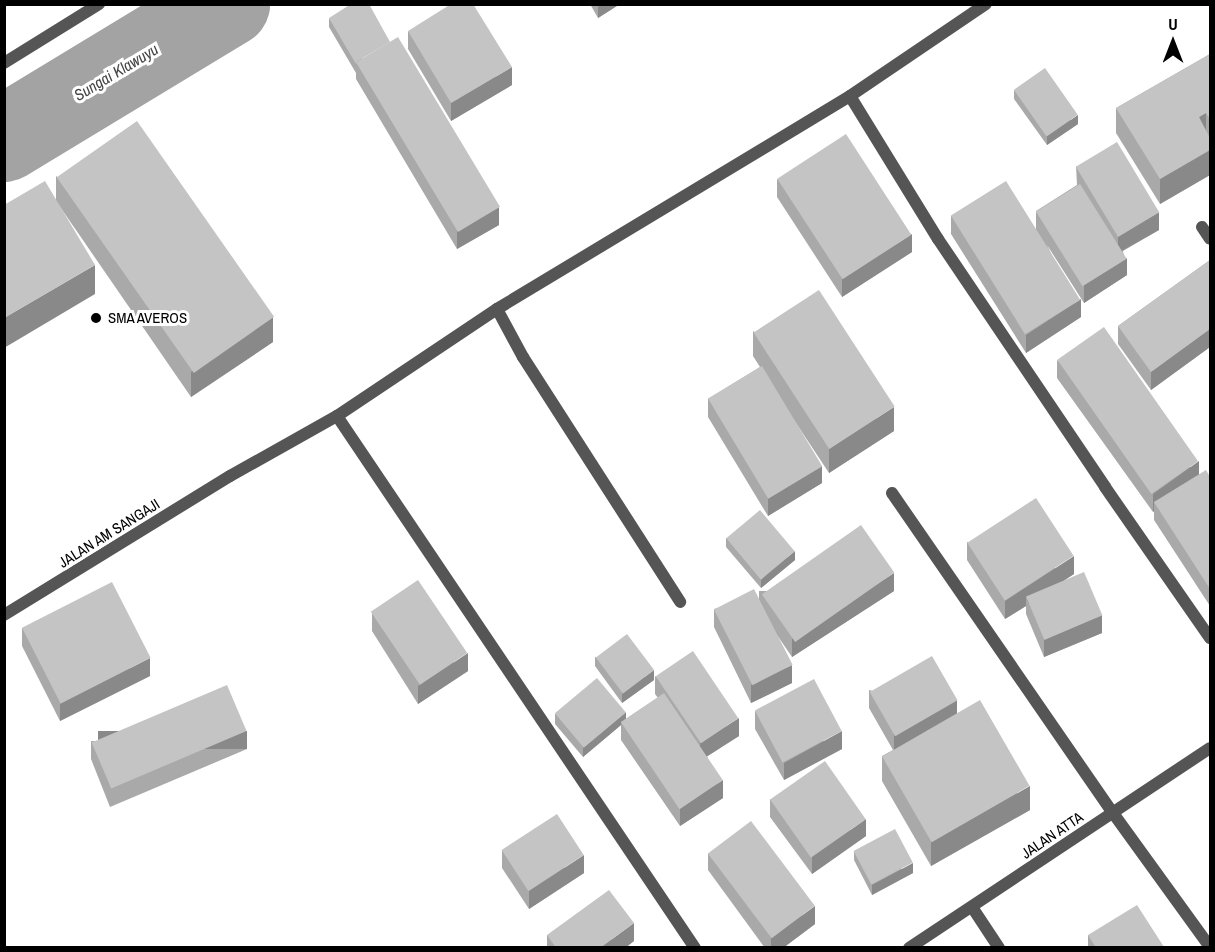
<!DOCTYPE html>
<style>
body{margin:0}
#map{position:relative;width:1215px;height:952px;overflow:hidden;background:#fff;font-family:"Archivo Narrow",sans-serif}
div>[style]{position:absolute}
[style*='--x']{left:calc(var(--x)*1px);top:calc(var(--y)*1px);width:calc(var(--w)*1px);rotate:calc(var(--a)*1deg)}
.river>*{height:86px;margin:-43px;padding:0 43px;transform-origin:43px;border-radius:43px;background:#a3a3a3}
.minor>*{height:12px;margin:-6px;padding:0 6px;transform-origin:6px;border-radius:6px;background:#555}
.wall>*{inset:0;background:#a9a9a9}
.shaded-wall>*{inset:0;background:#898989;transform-origin:0 0}
.building>*{inset:0;background:#c4c4c4;transform-origin:0 0}
.dots>*{width:16px;height:16px;translate:-50% -50%;box-sizing:border-box;border:3px solid #fff;border-radius:50%}
span{translate:-50% -50%;white-space:nowrap;text-align:center;line-height:1.15;-webkit-text-stroke:6px #fff;paint-order:stroke}
.poi-label{font-size:15px;color:#000}
.left{translate:0 -50%;text-align:left}
.street-label{font-size:15px;color:#000}
.water-label{font-size:16px;color:#444;font-style:italic}
.frame{position:absolute;inset:0;border:6px solid #000;pointer-events:none}
.north{position:absolute;left:1143px;top:12px;width:60px;height:60px;-webkit-text-stroke:4px #fff;paint-order:stroke;rotate:0deg;font-size:16px;font-weight:700;line-height:24px;text-align:center;color:#000}
.north::after{content:'';display:block;margin:auto;width:21px;height:27px;background:#000;clip-path:polygon(50% 0,100% 100%,50% 72%,0 100%)}
</style>
<div id="map">
<div class="river">
<div style="--x:4;--y:139;--w:261;--a:-31.2"></div>
</div>
<div class="minor">
<div style="--x:4;--y:63;--w:112;--a:-31.8"></div>
<div style="--x:850;--y:96;--w:168;--a:58.4"></div>
<div style="--x:938;--y:239;--w:299;--a:56"></div>
<div style="--x:1105;--y:487;--w:184;--a:55.2"></div>
<div style="--x:1202;--y:227;--w:14;--a:56"></div>
<div style="--x:497;--y:309;--w:412;--a:-31.1"></div>
<div style="--x:850;--y:96;--w:164;--a:-34.1"></div>
<div style="--x:337;--y:416;--w:641;--a:56.06"></div>
<div style="--x:892;--y:493;--w:389;--a:55.4"></div>
<div style="--x:1113;--y:813;--w:165;--a:54.1"></div>
<div style="--x:4;--y:615;--w:265;--a:-31.6"></div>
<div style="--x:230;--y:476;--w:123;--a:-29.3"></div>
<div style="--x:337;--y:416;--w:192;--a:-33.8"></div>
<div style="--x:497;--y:309;--w:55;--a:61.6"></div>
<div style="--x:523;--y:357;--w:291;--a:57.3"></div>
<div style="--x:972;--y:907;--w:49;--a:56.6"></div>
<div style="--x:909;--y:948;--w:361;--a:-33.6"></div>
</div>
<div class="wall">
<div style="clip-path:polygon(590px 4px,620px 4px,598px 18px)"></div>
<div style="clip-path:polygon(329px 18px,499px 225px,457px 249px,356px 79px,356px 73px,329px 27px)"></div>
<div style="clip-path:polygon(408px 31px,512px 85px,451px 121px,408px 49px)"></div>
<div style="clip-path:polygon(1210px 54px,1210px 175px,1160px 204px,1116px 133px,1116px 108px)"></div>
<div style="clip-path:polygon(1014px 90px,1078px 124px,1047px 145px,1014px 99px)"></div>
<div style="clip-path:polygon(1076px 166px,1159px 230px,1123px 251px,1127px 275px,1084px 303px,1047px 245px,1081px 317px,1026px 353px,951px 234px,951px 216px,1036px 229px,1036px 211px,1077px 185px)"></div>
<div style="clip-path:polygon(56px 176px,273px 342px,191px 397px,56px 201px)"></div>
<div style="clip-path:polygon(777px 179px,912px 252px,842px 297px,777px 197px)"></div>
<div style="clip-path:polygon(1210px 260px,1210px 347px,1151px 390px,1118px 344px,1118px 326px)"></div>
<div style="clip-path:polygon(753px 331px,894px 431px,829px 473px,788px 411px,822px 483px,768px 516px,708px 417px,708px 399px,760px 367px,753px 356px)"></div>
<div style="clip-path:polygon(1057px 360px,1199px 474px,1210px 477px,1210px 606px,1154px 520px,1154px 511px,1153px 512px,1057px 378px)"></div>
<div style="clip-path:polygon(726px 538px,795px 560px,761px 588px,726px 547px)"></div>
<div style="clip-path:polygon(967px 542px,1074px 574px,1064px 580px,1102px 633px,1044px 657px,1026px 614px,1026px 606px,1005px 619px,967px 560px)"></div>
<div style="clip-path:polygon(759px 591px,894px 591px,792px 657px,777px 635px,792px 683px,751px 703px,714px 627px,714px 609px,759px 599px)"></div>
<div style="clip-path:polygon(372px 613px,468px 671px,418px 704px,372px 631px)"></div>
<div style="clip-path:polygon(22px 628px,150px 676px,60px 721px,22px 646px)"></div>
<div style="clip-path:polygon(595px 657px,654px 680px,622px 703px,595px 666px)"></div>
<div style="clip-path:polygon(655px 676px,739px 736px,707px 756px,723px 798px,680px 826px,621px 740px,621px 725px,583px 757px,555px 724px,555px 714px,626px 719px,658px 698px,655px 694px)"></div>
<div style="clip-path:polygon(869px 690px,957px 713px,1030px 810px,931px 866px,882px 781px,882px 756px,893px 750px,869px 708px)"></div>
<div style="clip-path:polygon(755px 711px,842px 749px,784px 780px,755px 729px)"></div>
<div style="clip-path:polygon(91px 741px,247px 749px,110px 807px,91px 759px)"></div>
<div style="clip-path:polygon(770px 799px,866px 836px,812px 874px,770px 817px)"></div>
<div style="clip-path:polygon(502px 850px,584px 873px,529px 909px,502px 868px)"></div>
<div style="clip-path:polygon(854px 851px,913px 873px,872px 895px,854px 860px)"></div>
<div style="clip-path:polygon(708px 853px,815px 924px,783px 948px,765px 948px,708px 870px)"></div>
<div style="clip-path:polygon(547px 935px,634px 941px,625px 948px,547px 948px)"></div>
<div style="clip-path:polygon(1088px 935px,1164px 948px,1088px 948px)"></div>
</div>
<div class="shaded-wall">
<div style="clip-path:polygon(598px 4px,620px 4px,598px 18px)"></div>
<div style="clip-path:polygon(512px 67px,512px 85px,451px 121px,451px 103px)"></div>
<div style="clip-path:polygon(1206px 113px,1206px 138px,1199px 117px)"></div>
<div style="clip-path:polygon(1078px 115px,1078px 124px,1047px 145px,1047px 136px)"></div>
<div style="clip-path:polygon(1210px 150px,1210px 175px,1160px 204px,1160px 179px)"></div>
<div style="clip-path:polygon(499px 207px,499px 225px,457px 249px,457px 231px)"></div>
<div style="clip-path:polygon(1159px 212px,1159px 230px,1118px 253px,1118px 236px)"></div>
<div style="clip-path:polygon(912px 234px,912px 252px,842px 297px,842px 279px)"></div>
<div style="clip-path:polygon(1127px 258px,1127px 275px,1084px 303px,1084px 285px)"></div>
<div style="clip-path:polygon(95px 265px,95px 294px,4px 348px,4px 318px)"></div>
<div style="clip-path:polygon(1081px 299px,1081px 317px,1026px 353px,1026px 335px)"></div>
<div style="clip-path:polygon(273px 317px,273px 342px,191px 397px,191px 372px)"></div>
<div style="clip-path:polygon(1210px 329px,1210px 347px,1151px 390px,1151px 372px)"></div>
<div style="clip-path:polygon(894px 407px,894px 431px,829px 473px,829px 449px)"></div>
<div style="clip-path:polygon(1199px 461px,1199px 479px,1154px 502px,1154px 511px,1153px 512px,1153px 494px)"></div>
<div style="clip-path:polygon(822px 466px,822px 483px,768px 516px,768px 498px)"></div>
<div style="clip-path:polygon(795px 551px,795px 560px,761px 588px,761px 579px)"></div>
<div style="clip-path:polygon(1074px 556px,1074px 574px,1029px 604px,1026px 597px,1026px 606px,1005px 619px,1005px 601px)"></div>
<div style="clip-path:polygon(894px 573px,894px 591px,792px 657px,792px 639px)"></div>
<div style="clip-path:polygon(1102px 615px,1102px 633px,1044px 657px,1044px 639px)"></div>
<div style="clip-path:polygon(468px 653px,468px 671px,418px 704px,418px 686px)"></div>
<div style="clip-path:polygon(150px 658px,150px 676px,60px 721px,60px 704px)"></div>
<div style="clip-path:polygon(792px 665px,792px 683px,751px 703px,751px 685px)"></div>
<div style="clip-path:polygon(654px 670px,654px 680px,622px 703px,622px 694px)"></div>
<div style="clip-path:polygon(957px 700px,957px 717px,894px 752px,894px 734px)"></div>
<div style="clip-path:polygon(626px 712px,626px 721px,621px 722px,621px 725px,583px 757px,583px 747px)"></div>
<div style="clip-path:polygon(739px 718px,739px 736px,700px 761px,700px 743px)"></div>
<div style="left:247px;top:731px;width:18px;height:149px;rotate:90deg"></div>
<div style="clip-path:polygon(842px 731px,842px 749px,784px 780px,784px 763px)"></div>
<div style="clip-path:polygon(723px 780px,723px 798px,680px 826px,680px 808px)"></div>
<div style="clip-path:polygon(1030px 786px,1030px 810px,931px 866px,931px 842px)"></div>
<div style="clip-path:polygon(866px 819px,866px 836px,812px 874px,812px 857px)"></div>
<div style="clip-path:polygon(584px 855px,584px 873px,529px 909px,529px 891px)"></div>
<div style="clip-path:polygon(913px 863px,913px 873px,872px 895px,872px 885px)"></div>
<div style="clip-path:polygon(815px 906px,815px 924px,783px 948px,771px 948px,771px 938px)"></div>
<div style="clip-path:polygon(634px 923px,634px 941px,625px 948px,600px 948px)"></div>
</div>
<div class="building">
<div style="clip-path:polygon(351px 4px,369px 4px,390px 42px,356px 62px,356px 64px,329px 18px)"></div>
<div style="clip-path:polygon(451px 4px,473px 4px,512px 67px,451px 103px,408px 31px)"></div>
<div style="left:398px;top:37px;width:198px;height:49px;rotate:59deg"></div>
<div style="clip-path:polygon(1210px 54px,1210px 119px,1206px 113px,1199px 117px,1210px 138px,1210px 150px,1160px 179px,1116px 108px)"></div>
<div style="left:1045px;top:68px;width:57px;height:38px;rotate:55deg"></div>
<div style="left:137px;top:121px;width:239px;height:98px;rotate:55deg"></div>
<div style="left:846px;top:134px;width:120px;height:82px;rotate:57deg"></div>
<div style="left:1117px;top:142px;width:82px;height:48px;rotate:59deg"></div>
<div style="clip-path:polygon(45px 181px,95px 265px,4px 318px,4px 205px)"></div>
<div style="left:1006px;top:181px;width:140px;height:65px;rotate:58deg"></div>
<div style="left:1080px;top:184px;width:88px;height:52px;rotate:58deg"></div>
<div style="clip-path:polygon(1210px 260px,1210px 329px,1151px 372px,1118px 326px)"></div>
<div style="left:819px;top:290px;width:139px;height:78px;rotate:57deg"></div>
<div style="left:1104px;top:327px;width:164px;height:57px;rotate:55deg"></div>
<div style="left:762px;top:366px;width:117px;height:63px;rotate:59deg"></div>
<div style="clip-path:polygon(1206px 470px,1210px 477px,1210px 589px,1154px 502px)"></div>
<div style="left:1036px;top:498px;width:69px;height:82px;rotate:57deg"></div>
<div style="left:760px;top:510px;width:54px;height:44px;rotate:50deg"></div>
<div style="left:861px;top:525px;width:58px;height:121px;rotate:55deg"></div>
<div style="left:1084px;top:572px;width:47px;height:63px;rotate:67deg"></div>
<div style="left:418px;top:580px;width:88px;height:57px;rotate:56deg"></div>
<div style="left:112px;top:582px;width:85px;height:101px;rotate:63deg"></div>
<div style="left:754px;top:589px;width:85px;height:45px;rotate:63deg"></div>
<div style="left:627px;top:634px;width:45px;height:39px;rotate:53deg"></div>
<div style="left:693px;top:651px;width:81px;height:45px;rotate:56deg"></div>
<div style="left:932px;top:656px;width:51px;height:72px;rotate:60deg"></div>
<div style="left:597px;top:678px;width:45px;height:55px;rotate:50deg"></div>
<div style="left:814px;top:679px;width:59px;height:67px;rotate:62deg"></div>
<div style="left:227px;top:685px;width:50px;height:147px;rotate:67deg"></div>
<div style="left:664px;top:693px;width:105px;height:52px;rotate:56deg"></div>
<div style="left:980px;top:700px;width:99px;height:113px;rotate:60deg"></div>
<div style="left:825px;top:761px;width:71px;height:67px;rotate:55deg"></div>
<div style="left:557px;top:814px;width:49px;height:66px;rotate:57deg"></div>
<div style="left:751px;top:821px;width:106px;height:54px;rotate:53deg"></div>
<div style="left:895px;top:829px;width:38px;height:47px;rotate:62deg"></div>
<div style="clip-path:polygon(609px 890px,634px 923px,600px 948px,556px 948px,547px 935px)"></div>
<div style="clip-path:polygon(1137px 905px,1164px 947px,1096px 948px,1088px 935px)"></div>
</div>
<div class="dots">
<div style="left:96px;top:318px;background:#000"></div>
</div>
<div class="poi-label">
<span class="left" style="left:108px;top:318px">SMA AVEROS</span>
</div>
<div class="street-label">
<span style="left:109px;top:533px;rotate:-32deg">JALAN AM SANGAJI</span>
<span style="left:1052px;top:835px;rotate:-34deg">JALAN ATTA</span>
</div>
<div class="water-label">
<span style="left:116px;top:72px;rotate:-31deg">Sungai Klawuyu</span>
</div>
<div class="frame"></div>
<div class="north">U</div>
</div>
